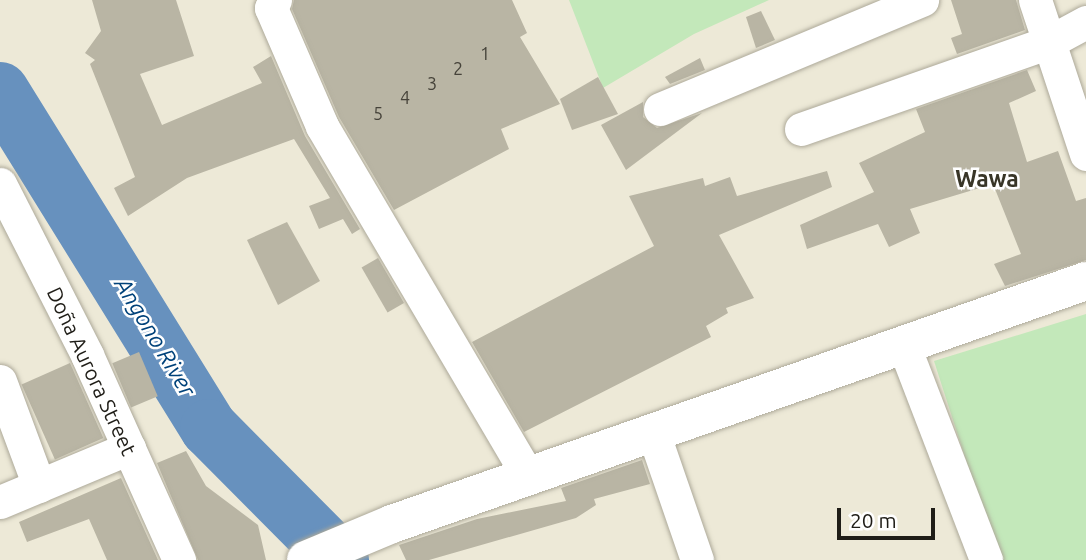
<!DOCTYPE html>
<meta charset="utf-8">
<style>
body{margin:0}
#map{position:relative;width:1086px;height:560px;overflow:hidden;background:#ede9d7;font-family:Ubuntu,sans-serif}
div>[style]{position:absolute}
[style*='--x']{left:calc(var(--x)*1px);top:calc(var(--y)*1px);width:calc(var(--w)*1px);rotate:calc(var(--a)*1deg)}
.green>*{inset:0;background:#c3e8ba}
.river>*{height:58px;margin:-29px;padding:0 29px;transform-origin:29px;border-radius:29px;background:#6791be}
.building>*{inset:0;background:#b9b5a4;transform-origin:0 0}
.roads{filter:drop-shadow(0 0 2px #ada999) drop-shadow(0 0 2px #ada999)}
.minor>*{height:33px;margin:-16.5px;padding:0 16.5px;transform-origin:16.5px;border-radius:16.5px;background:#fff}
.tertiary>*{height:38px;margin:-19px;padding:0 19px;transform-origin:19px;border-radius:19px;background:#fff}
span{translate:-50% -50%;white-space:nowrap;text-align:center;line-height:1.15;-webkit-text-stroke:5px #fff;paint-order:stroke}
.number-label{font-size:18px;color:#46433a}
.number-label span{-webkit-text-stroke-width:0}
.street-label{font-size:21px;color:#1f1d17}
.neighbourhood-label{font-size:23px;color:#383527;font-weight:700}
.water-label{font-size:23px;color:#00427a;font-style:italic}
.scale{position:absolute;left:837px;top:508px;width:98px;height:32px;box-sizing:border-box;border:4px solid #1f1d17;border-top:0;padding-left:9px;font-size:21px;line-height:24px;white-space:nowrap;color:#1f1d17;-webkit-text-stroke:5px #fff;paint-order:stroke}
</style>
<div id="map">
<div class="green">
<div style="clip-path:polygon(569px 0,769px 0,694px 34px,603px 88px)"></div>
<div style="clip-path:polygon(1086px 314px,1086px 560px,998px 560px,934px 361px)"></div>
</div>
<div class="river">
<div style="--x:0;--y:91;--w:397;--a:58.2"></div>
<div style="--x:209;--y:428;--w:186;--a:45.2"></div>
</div>
<div class="building">
<div style="clip-path:polygon(92px 0,176px 0,194px 56px,140px 74px,162px 125px,262px 83px,253px 67px,271px 56px,305px 136px,360px 229px,352px 234px,343px 219px,319px 229px,309px 206px,330px 198px,294px 139px,187px 178px,128px 216px,114px 188px,135px 177px,90px 64px,95px 60px,85px 53px,101px 31px)"></div>
<div style="clip-path:polygon(294px 0,512px 0,527px 33px,520px 37px,560px 104px,501px 129px,509px 149px,394px 210px,339px 117px,292px 9px)"></div>
<div style="clip-path:polygon(951px 0,1016px 0,1025px 30px,957px 54px,951px 38px,962px 34px)"></div>
<div style="clip-path:polygon(761px 11px,775px 40px,756px 48px,746px 17px)"></div>
<div style="clip-path:polygon(700px 58px,705px 70px,670px 84px,665px 77px)"></div>
<div style="clip-path:polygon(1027px 70px,1036px 91px,1009px 103px,1027px 162px,1058px 151px,1076px 201px,1086px 198px,1086px 260px,1005px 286px,994px 264px,1021px 254px,993px 184px,910px 209px,920px 233px,889px 247px,878px 224px,807px 249px,800px 225px,874px 192px,859px 163px,925px 132px,916px 109px)"></div>
<div style="clip-path:polygon(598px 77px,618px 114px,572px 130px,560px 99px)"></div>
<div style="clip-path:polygon(643px 102px,643px 117px,657px 128px,702px 113px,626px 170px,601px 125px)"></div>
<div style="clip-path:polygon(827px 171px,832px 187px,719px 235px,754px 298px,726px 308px,728px 313px,706px 326px,711px 337px,524px 432px,472px 342px,654px 246px,629px 196px,703px 178px,705px 186px,730px 177px,737px 196px)"></div>
<div style="clip-path:polygon(287px 222px,320px 281px,278px 305px,247px 240px)"></div>
<div style="left:378px;top:258px;width:52px;height:19px;rotate:60deg"></div>
<div style="left:139px;top:352px;width:48px;height:29px;rotate:67deg"></div>
<div style="left:70px;top:363px;width:82px;height:53px;rotate:66deg"></div>
<div style="clip-path:polygon(186px 451px,206px 486px,258px 525px,266px 560px,198px 560px,157px 463px)"></div>
<div style="clip-path:polygon(642px 460px,650px 484px,594px 499px,596px 505px,576px 518px,429px 560px,406px 560px,399px 545px,477px 519px,566px 501px,561px 488px)"></div>
<div style="clip-path:polygon(121px 478px,158px 560px,107px 560px,89px 519px,27px 542px,19px 522px)"></div>
</div>
<div class="roads">
<div class="minor">
<div style="--x:275;--y:0;--w:9;--a:117"></div>
<div style="--x:271;--y:8;--w:129;--a:66.6"></div>
<div style="--x:322;--y:126;--w:406;--a:59.5"></div>
<div style="--x:1035;--y:0;--w:44;--a:71.6"></div>
<div style="--x:1049;--y:42;--w:42;--a:-28.4"></div>
<div style="--x:660;--y:109;--w:284;--a:-22.6"></div>
<div style="--x:801;--y:129;--w:263;--a:-19.3"></div>
<div style="--x:1049;--y:42;--w:118;--a:71.7"></div>
<div style="--x:0;--y:184;--w:192;--a:63"></div>
<div style="--x:87;--y:355;--w:225;--a:65.8"></div>
<div style="--x:904;--y:346;--w:229;--a:69"></div>
<div style="--x:0;--y:381;--w:112;--a:69.6"></div>
<div style="--x:654;--y:435;--w:132;--a:71"></div>
<div style="--x:0;--y:502;--w:140;--a:-22.7"></div>
</div>
<div class="tertiary">
<div style="--x:306;--y:560;--w:93;--a:-22.7"></div>
<div style="--x:392;--y:524;--w:735;--a:-19.3"></div>
</div>
</div>
<div class="number-label">
<span style="left:485px;top:53px">1</span>
<span style="left:458px;top:68px">2</span>
<span style="left:432px;top:83px">3</span>
<span style="left:405px;top:97px">4</span>
<span style="left:378px;top:113px">5</span>
</div>
<div class="street-label">
<span style="left:92px;top:371px;rotate:65deg">Doña Aurora Street</span>
</div>
<div class="neighbourhood-label">
<span style="left:987px;top:179px">Wawa</span>
</div>
<div class="water-label">
<span style="left:155px;top:337px;rotate:59deg">Angono River</span>
</div>
<div class="scale">20 m</div>
</div>
